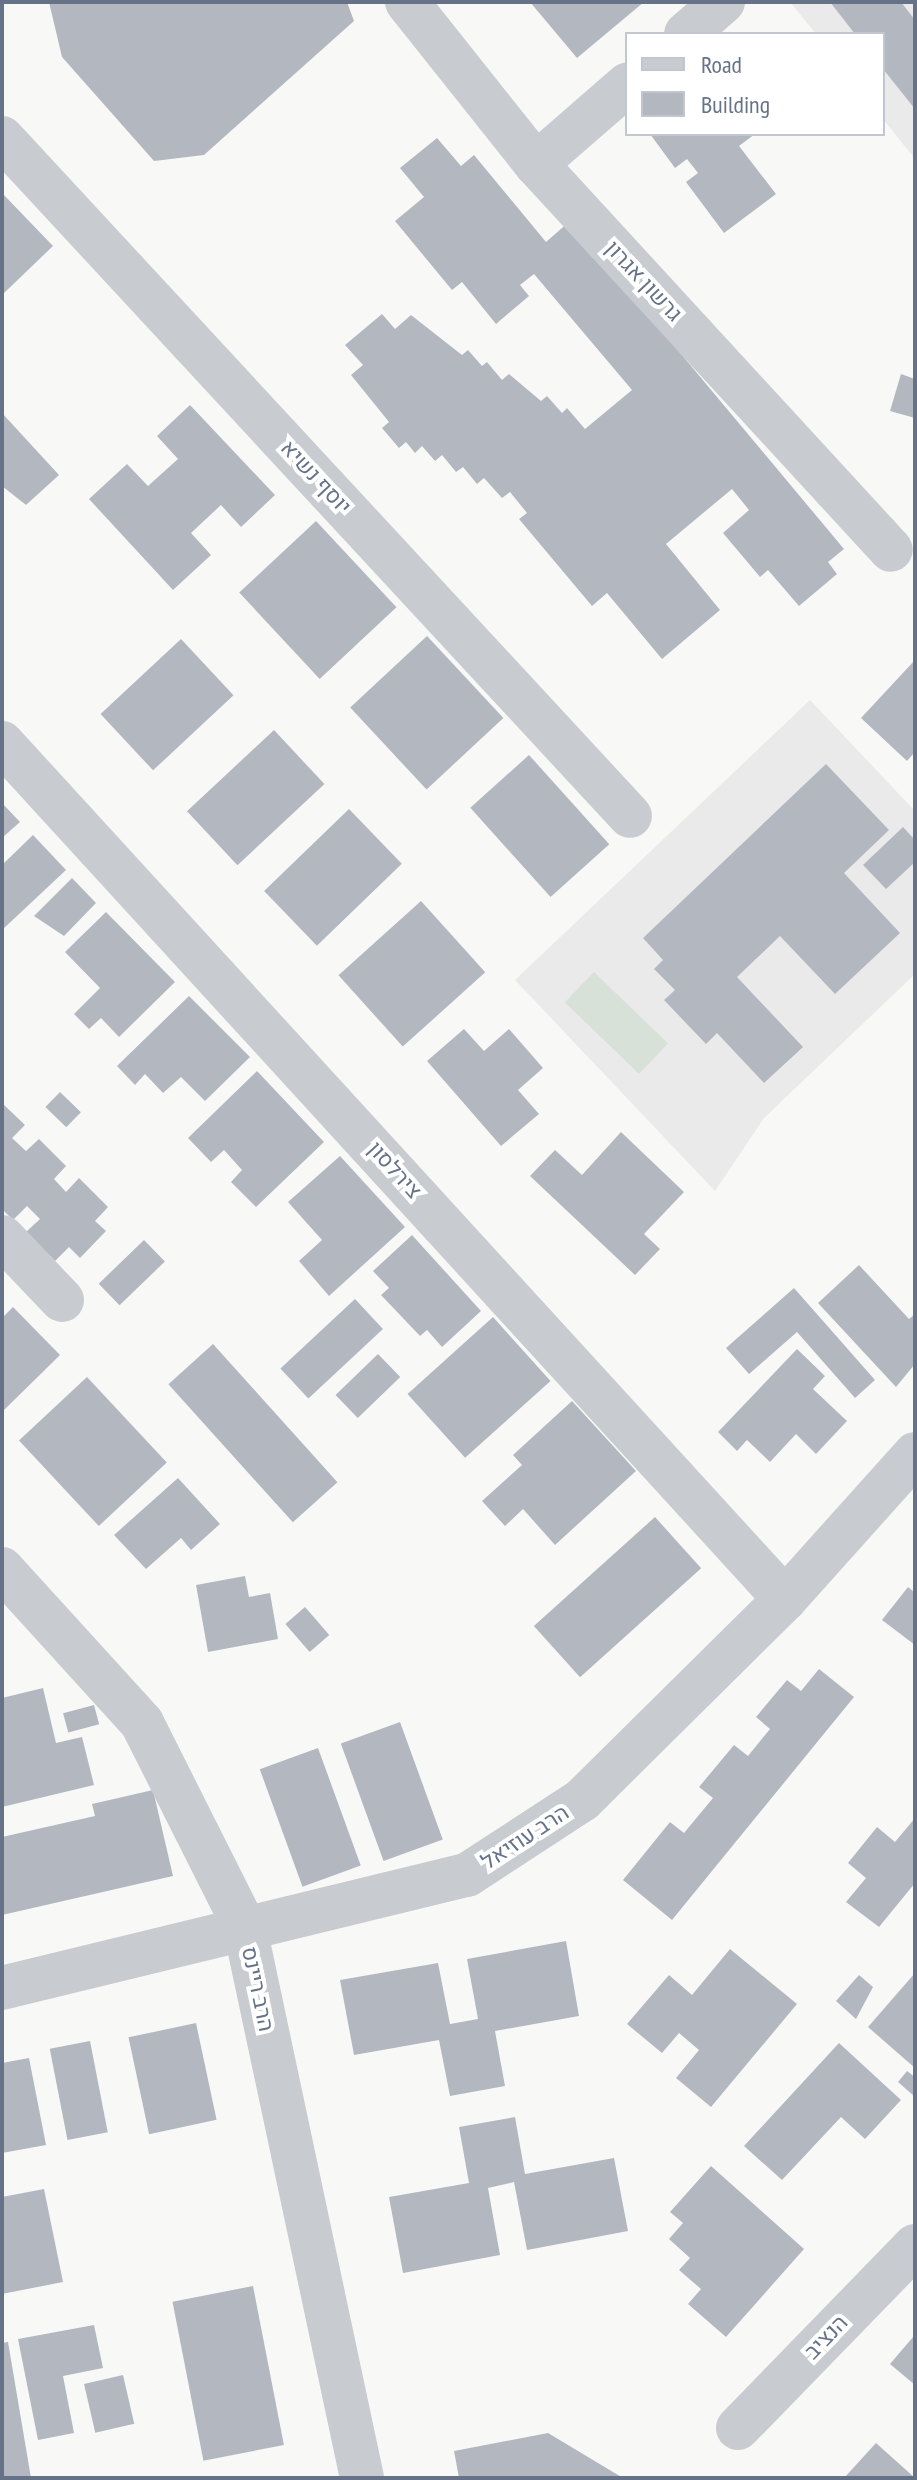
<!DOCTYPE html>
<meta charset="utf-8">
<style>
body{margin:0}
#map{position:relative;width:917px;height:2480px;overflow:hidden;background:#f8f9f6;font-family:"PT Sans Narrow",Heebo,sans-serif}
div>[style]{position:absolute}
[style*='--x']{left:calc(var(--x)*1px);top:calc(var(--y)*1px);width:calc(var(--w)*1px);rotate:calc(var(--a)*1deg)}
.built>*{inset:0;background:#e9eae9}
.green>*{inset:0;background:#d8e1d7;transform-origin:0 0}
.building>*{inset:0;background:#b3b8c0;transform-origin:0 0}
.minor>*{height:44px;margin:-22px;padding:0 22px;transform-origin:22px;border-radius:22px;background:#c8cbcf}
span{translate:-50% -50%;white-space:nowrap;text-align:center;line-height:1.15;-webkit-text-stroke:8px #fff;paint-order:stroke}
.street-label{font-size:22px;color:#667288}
.frame{position:absolute;inset:0;border:4px solid #667288;pointer-events:none}
.legend{position:absolute;left:625px;top:32px;width:260px;height:104px;box-sizing:border-box;background:#fff;border:2px solid #c2c7cf;margin:0;padding:10px 14px;list-style:none;font-size:24px;color:#667288}
.legend li{display:flex;align-items:center;gap:16px;height:40px}
.legend b{width:40px;border:2px solid #c2c7cf}
</style>
<div id="map">
<div class="built">
<div style="clip-path:polygon(790px 2px,915px 2px,915px 159px,883px 119px,883px 34px,816px 34px)"></div>
<div style="clip-path:polygon(810px 700px,915px 811px,915px 974px,764px 1118px,715px 1191px,515px 980px)"></div>
</div>
<div class="green">
<div style="left:594px;top:972px;width:103px;height:42px;rotate:44deg"></div>
</div>
<div class="building">
<div style="clip-path:polygon(49px 2px,347px 2px,354px 21px,204px 155px,154px 161px,62px 57px)"></div>
<div style="clip-path:polygon(530px 2px,644px 2px,577px 58px)"></div>
<div style="clip-path:polygon(830px 2px,901px 2px,915px 20px,915px 109px,883px 69px,883px 34px,855px 34px)"></div>
<div style="clip-path:polygon(650px 134px,755px 134px,739px 146px,776px 194px,724px 233px,686px 182px,698px 173px,687px 159px,675px 168px)"></div>
<div style="clip-path:polygon(437px 138px,461px 166px,474px 155px,546px 242px,570px 221px,844px 549px,828px 562px,837px 574px,799px 606px,768px 570px,760px 577px,723px 533px,749px 510px,732px 489px,666px 544px,720px 610px,662px 659px,607px 593px,592px 606px,519px 519px,527px 513px,510px 492px,502px 498px,484px 478px,477px 484px,463px 467px,456px 472px,442px 455px,435px 461px,422px 446px,415px 453px,406px 442px,399px 448px,382px 428px,389px 422px,351px 375px,363px 365px,345px 345px,382px 314px,395px 329px,411px 315px,462px 355px,468px 350px,482px 366px,487px 362px,502px 380px,509px 374px,541px 401px,547px 396px,562px 413px,567px 408px,585px 429px,632px 390px,534px 274px,520px 285px,529px 296px,496px 324px,462px 282px,452px 290px,395px 221px,424px 197px,400px 168px)"></div>
<div style="clip-path:polygon(2px 193px,53px 246px,2px 295px)"></div>
<div style="clip-path:polygon(901px 374px,915px 379px,915px 418px,890px 411px)"></div>
<div style="clip-path:polygon(190px 405px,275px 495px,241px 527px,221px 505px,191px 533px,211px 555px,173px 590px,89px 499px,127px 464px,148px 486px,178px 459px,157px 436px)"></div>
<div style="clip-path:polygon(2px 413px,59px 475px,26px 505px,2px 486px)"></div>
<div style="left:316px;top:521px;width:118px;height:105px;rotate:47deg"></div>
<div style="left:427px;top:636px;width:112px;height:105px;rotate:47deg"></div>
<div style="left:181px;top:639px;width:77px;height:110px;rotate:47deg"></div>
<div style="clip-path:polygon(915px 660px,915px 752px,907px 761px,861px 718px)"></div>
<div style="left:274px;top:730px;width:74px;height:119px;rotate:47deg"></div>
<div style="left:529px;top:755px;width:120px;height:79px;rotate:48deg"></div>
<div style="clip-path:polygon(826px 764px,889px 830px,844px 873px,900px 933px,835px 994px,780px 936px,737px 977px,803px 1047px,764px 1083px,717px 1033px,706px 1044px,664px 1000px,675px 990px,654px 969px,663px 960px,643px 938px)"></div>
<div style="clip-path:polygon(2px 803px,20px 822px,2px 838px)"></div>
<div style="left:349px;top:809px;width:76px;height:118px;rotate:46deg"></div>
<div style="clip-path:polygon(903px 827px,915px 840px,915px 862px,886px 889px,863px 865px)"></div>
<div style="clip-path:polygon(33px 835px,66px 870px,2px 930px,2px 865px)"></div>
<div style="clip-path:polygon(72px 878px,96px 903px,64px 936px,34px 916px)"></div>
<div style="left:421px;top:901px;width:96px;height:111px;rotate:48deg"></div>
<div style="clip-path:polygon(106px 912px,175px 982px,119px 1037px,101px 1018px,89px 1029px,74px 1014px,100px 988px,65px 952px)"></div>
<div style="clip-path:polygon(189px 996px,250px 1057px,205px 1101px,181px 1077px,163px 1093px,145px 1074px,135px 1085px,117px 1066px)"></div>
<div style="clip-path:polygon(464px 1029px,484px 1051px,509px 1029px,543px 1068px,518px 1090px,539px 1114px,501px 1146px,427px 1061px)"></div>
<div style="clip-path:polygon(257px 1071px,324px 1142px,256px 1207px,231px 1182px,242px 1170px,224px 1150px,211px 1162px,188px 1138px)"></div>
<div style="left:60px;top:1092px;width:29px;height:21px;rotate:44deg"></div>
<div style="clip-path:polygon(2px 1103px,25px 1125px,12px 1138px,26px 1151px,39px 1139px,66px 1166px,54px 1179px,66px 1192px,79px 1178px,108px 1207px,95px 1221px,106px 1231px,80px 1258px,69px 1247px,55px 1261px,26px 1232px,40px 1219px,27px 1206px,13px 1220px,2px 1209px)"></div>
<div style="clip-path:polygon(621px 1132px,684px 1192px,644px 1234px,660px 1249px,635px 1275px,530px 1176px,555px 1150px,582px 1175px)"></div>
<div style="clip-path:polygon(340px 1156px,405px 1227px,329px 1296px,299px 1261px,322px 1240px,288px 1202px)"></div>
<div style="clip-path:polygon(412px 1235px,481px 1311px,442px 1347px,427px 1330px,420px 1336px,381px 1295px,389px 1288px,373px 1271px)"></div>
<div style="left:144px;top:1240px;width:30px;height:63px;rotate:46deg"></div>
<div style="clip-path:polygon(859px 1265px,909px 1319px,915px 1314px,915px 1364px,896px 1387px,818px 1303px)"></div>
<div style="clip-path:polygon(794px 1288px,875px 1380px,855px 1398px,797px 1332px,749px 1374px,726px 1348px)"></div>
<div style="left:355px;top:1299px;width:41px;height:102px;rotate:47deg"></div>
<div style="clip-path:polygon(13px 1307px,60px 1355px,2px 1412px,2px 1318px)"></div>
<div style="left:493px;top:1317px;width:86px;height:115px;rotate:48deg"></div>
<div style="left:213px;top:1344px;width:186px;height:60px;rotate:48deg"></div>
<div style="clip-path:polygon(797px 1349px,825px 1376px,813px 1389px,847px 1421px,816px 1454px,796px 1434px,770px 1462px,747px 1440px,737px 1451px,718px 1432px)"></div>
<div style="left:378px;top:1354px;width:32px;height:59px;rotate:46deg"></div>
<div style="left:87px;top:1377px;width:117px;height:93px;rotate:47deg"></div>
<div style="clip-path:polygon(572px 1401px,636px 1471px,555px 1545px,523px 1509px,505px 1526px,482px 1501px,522px 1465px,513px 1455px)"></div>
<div style="clip-path:polygon(178px 1478px,220px 1524px,191px 1550px,181px 1538px,146px 1569px,114px 1535px)"></div>
<div style="left:655px;top:1517px;width:69px;height:163px;rotate:48deg"></div>
<div style="clip-path:polygon(245px 1576px,249px 1597px,270px 1593px,278px 1639px,208px 1652px,196px 1585px)"></div>
<div style="clip-path:polygon(908px 1587px,915px 1593px,915px 1645px,882px 1620px)"></div>
<div style="left:305px;top:1607px;width:37px;height:26px;rotate:49deg"></div>
<div style="clip-path:polygon(819px 1669px,854px 1697px,672px 1920px,623px 1880px,670px 1822px,684px 1833px,713px 1798px,699px 1787px,734px 1745px,748px 1756px,770px 1729px,756px 1717px,787px 1680px,801px 1691px)"></div>
<div style="clip-path:polygon(43px 1688px,56px 1743px,82px 1737px,94px 1785px,2px 1807px,2px 1698px)"></div>
<div style="left:94px;top:1705px;width:20px;height:32px;rotate:75deg"></div>
<div style="left:400px;top:1722px;width:125px;height:63px;rotate:70deg"></div>
<div style="left:318px;top:1748px;width:125px;height:62px;rotate:70deg"></div>
<div style="clip-path:polygon(153px 1790px,173px 1876px,2px 1915px,2px 1837px,95px 1816px,92px 1804px)"></div>
<div style="clip-path:polygon(915px 1818px,915px 1883px,879px 1927px,846px 1902px,866px 1878px,848px 1863px,877px 1827px,895px 1842px)"></div>
<div style="clip-path:polygon(566px 1941px,579px 2016px,495px 2031px,505px 2086px,450px 2096px,439px 2040px,354px 2055px,340px 1980px,438px 1963px,450px 2024px,478px 2019px,467px 1959px)"></div>
<div style="clip-path:polygon(730px 1949px,797px 2004px,711px 2107px,676px 2078px,699px 2050px,679px 2033px,662px 2053px,627px 2024px,669px 1975px,692px 1995px)"></div>
<div style="clip-path:polygon(915px 1973px,915px 2068px,868px 2027px)"></div>
<div style="clip-path:polygon(859px 1975px,873px 1987px,856px 2019px,836px 2001px)"></div>
<div style="left:196px;top:2023px;width:99px;height:69px;rotate:78deg"></div>
<div style="left:90px;top:2041px;width:93px;height:41px;rotate:79deg"></div>
<div style="clip-path:polygon(839px 2043px,901px 2100px,865px 2139px,841px 2117px,782px 2180px,744px 2146px)"></div>
<div style="clip-path:polygon(29px 2058px,46px 2145px,2px 2153px,2px 2063px)"></div>
<div style="clip-path:polygon(907px 2071px,915px 2077px,915px 2097px,898px 2082px)"></div>
<div style="clip-path:polygon(515px 2117px,525px 2174px,614px 2158px,628px 2231px,527px 2250px,514px 2182px,488px 2188px,500px 2255px,403px 2273px,389px 2197px,469px 2183px,459px 2127px)"></div>
<div style="clip-path:polygon(711px 2166px,804px 2249px,726px 2337px,688px 2304px,701px 2289px,679px 2270px,690px 2258px,669px 2239px,683px 2223px,670px 2212px)"></div>
<div style="clip-path:polygon(44px 2189px,63px 2282px,2px 2294px,2px 2197px)"></div>
<div style="left:253px;top:2286px;width:162px;height:82px;rotate:79deg"></div>
<div style="clip-path:polygon(94px 2325px,103px 2368px,63px 2376px,74px 2433px,38px 2440px,18px 2339px)"></div>
<div style="clip-path:polygon(913px 2337px,915px 2338px,915px 2385px,890px 2364px)"></div>
<div style="clip-path:polygon(8px 2342px,31px 2478px,2px 2478px,2px 2343px)"></div>
<div style="left:123px;top:2375px;width:50px;height:40px;rotate:77deg"></div>
<div style="clip-path:polygon(548px 2433px,623px 2478px,459px 2478px,454px 2451px)"></div>
<div style="clip-path:polygon(876px 2443px,915px 2478px,844px 2478px)"></div>
</div>
<div class="minor">
<div style="--x:407;--y:2;--w:207;--a:51.5"></div>
<div style="--x:536;--y:164;--w:524;--a:47.4"></div>
<div style="--x:686;--y:34;--w:49;--a:-40.9"></div>
<div style="--x:2;--y:138;--w:924;--a:47.19"></div>
<div style="--x:536;--y:164;--w:121;--a:-41"></div>
<div style="--x:2;--y:743;--w:1160;--a:47.55"></div>
<div style="--x:2;--y:1237;--w:87;--a:46.4"></div>
<div style="--x:2;--y:1569;--w:208;--a:47.7"></div>
<div style="--x:142;--y:1723;--w:229;--a:63.3"></div>
<div style="--x:245;--y:1928;--w:562;--a:77.99"></div>
<div style="--x:2;--y:1988;--w:479;--a:-13.7"></div>
<div style="--x:467;--y:1875;--w:137;--a:-33.1"></div>
<div style="--x:582;--y:1800;--w:286;--a:-44.7"></div>
<div style="--x:785;--y:1599;--w:195;--a:-48.1"></div>
<div style="--x:738;--y:2428;--w:254;--a:-45.8"></div>
</div>
<div class="street-label">
<span style="left:644px;top:281px;rotate:47deg">גרשון אגרון</span>
<span style="left:316px;top:477px;rotate:47deg">יוסף נשיא</span>
<span style="left:395px;top:1170px;rotate:48deg">צירלסון</span>
<span style="left:525px;top:1837px;rotate:-33deg">הרב עוזיאל</span>
<span style="left:258px;top:1989px;rotate:78deg">הרב ריינס</span>
<span style="left:826px;top:2337px;rotate:-46deg">הנציב</span>
</div>
<div class="frame"></div>
<ul class="legend">
<li><b style="height:10px;background:#c8cbcf"></b>Road</li>
<li><b style="height:22px;background:#b3b8c0"></b>Building</li>
</ul>
</div>
